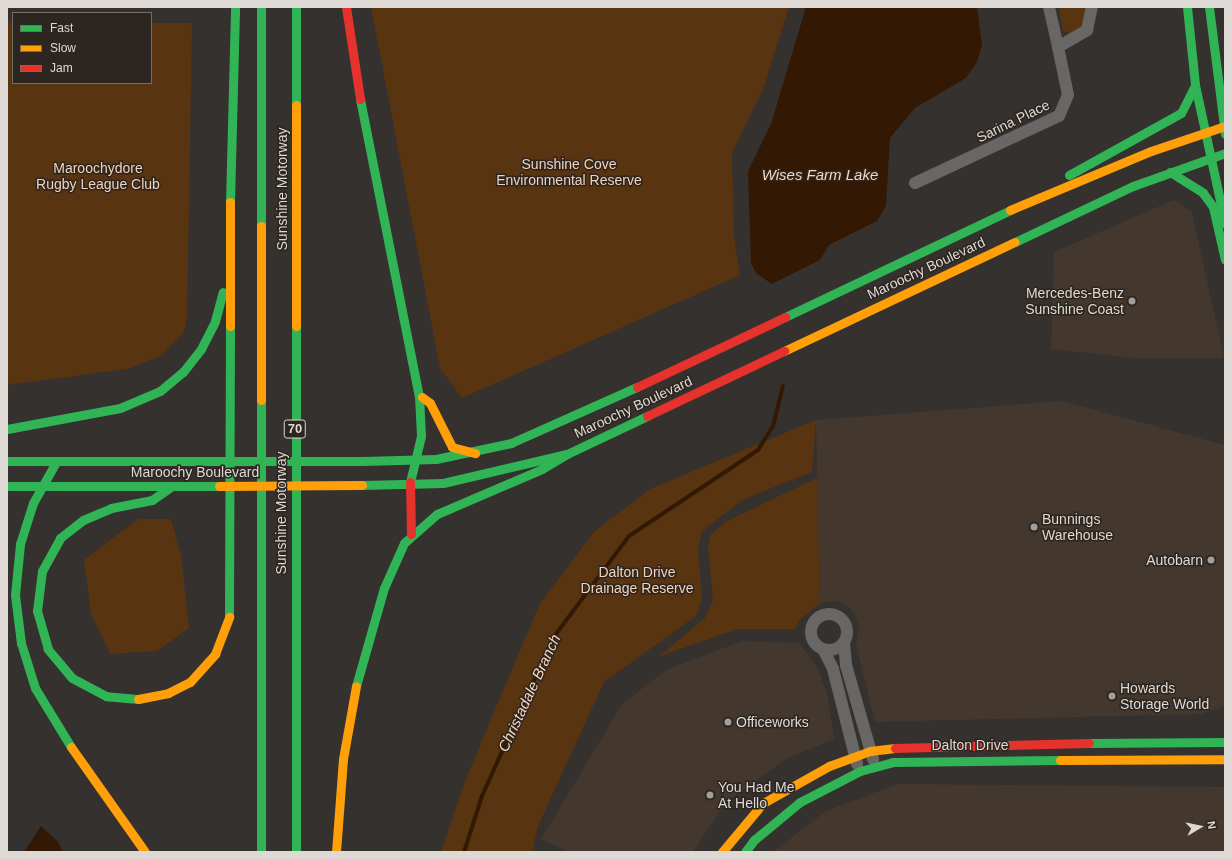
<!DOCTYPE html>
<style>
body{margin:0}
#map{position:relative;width:1232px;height:859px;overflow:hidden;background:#34312e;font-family:Helvetica,sans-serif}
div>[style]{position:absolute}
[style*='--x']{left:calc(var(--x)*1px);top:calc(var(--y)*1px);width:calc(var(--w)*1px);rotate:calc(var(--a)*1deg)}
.built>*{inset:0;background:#43372e}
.green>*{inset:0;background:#593411}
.water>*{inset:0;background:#331904}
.stream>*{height:4px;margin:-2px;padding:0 2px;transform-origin:2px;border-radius:2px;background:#331904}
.street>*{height:12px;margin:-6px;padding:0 6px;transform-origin:6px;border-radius:6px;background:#696765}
.street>.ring{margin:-6px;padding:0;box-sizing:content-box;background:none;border:12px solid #696765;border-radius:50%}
.fast>*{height:9px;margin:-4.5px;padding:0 4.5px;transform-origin:4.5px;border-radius:4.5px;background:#30b455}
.slow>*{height:9px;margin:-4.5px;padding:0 4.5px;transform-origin:4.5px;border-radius:4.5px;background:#ff9f0a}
.jam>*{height:9px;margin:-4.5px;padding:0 4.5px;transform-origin:4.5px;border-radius:4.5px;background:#e5322d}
.fast-bridge>*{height:9px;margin:-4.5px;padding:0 4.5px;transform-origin:4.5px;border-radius:4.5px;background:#30b455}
.slow-bridge>*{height:9px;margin:-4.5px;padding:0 4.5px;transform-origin:4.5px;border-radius:4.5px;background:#ff9f0a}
.dots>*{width:11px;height:11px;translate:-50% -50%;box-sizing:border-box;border:2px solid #2d2620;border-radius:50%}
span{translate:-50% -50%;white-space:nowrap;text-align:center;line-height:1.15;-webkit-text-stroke:3px #2d2620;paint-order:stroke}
.shield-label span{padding:1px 3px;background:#2d2620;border:1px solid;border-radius:3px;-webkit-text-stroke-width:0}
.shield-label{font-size:13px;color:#ded9d5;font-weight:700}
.street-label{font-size:14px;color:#ded9d5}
.park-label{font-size:14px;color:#f4d2b9}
.poi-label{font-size:14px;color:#ded9d5}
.right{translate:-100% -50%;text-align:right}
.left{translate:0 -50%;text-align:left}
.water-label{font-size:15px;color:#f8d6bd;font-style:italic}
.frame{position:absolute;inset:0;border:8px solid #ded9d5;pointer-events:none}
.legend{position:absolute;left:12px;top:12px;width:140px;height:72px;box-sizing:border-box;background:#2d2620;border:1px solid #746e68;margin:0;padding:5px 7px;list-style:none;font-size:12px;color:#ded9d5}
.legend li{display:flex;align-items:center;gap:8px;height:20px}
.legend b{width:20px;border:1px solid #746e68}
.north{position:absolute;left:1180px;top:807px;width:40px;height:40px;-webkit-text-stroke:3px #2d2620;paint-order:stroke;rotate:81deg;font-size:11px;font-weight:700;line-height:16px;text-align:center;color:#ded9d5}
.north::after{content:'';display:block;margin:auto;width:14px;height:18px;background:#ded9d5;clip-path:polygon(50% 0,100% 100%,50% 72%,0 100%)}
</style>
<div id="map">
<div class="built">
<div style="clip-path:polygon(1174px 200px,1192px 212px,1224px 358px,1134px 358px,1051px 349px,1054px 252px)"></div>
<div style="clip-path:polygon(1062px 401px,1225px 445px,1225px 706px,1201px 714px,875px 722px,856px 643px,859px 628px,856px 616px,848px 606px,835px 601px,820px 603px,816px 420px)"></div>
<div style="clip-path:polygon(742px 641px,799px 643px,818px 668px,828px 698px,834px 739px,786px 759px,727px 801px,693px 852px,568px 852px,541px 839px,622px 704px,666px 670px)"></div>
<div style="clip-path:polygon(898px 784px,1225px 787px,1225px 852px,773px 852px,826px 811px)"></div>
</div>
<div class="green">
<div style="clip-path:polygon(371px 7px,789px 7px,763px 89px,732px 153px,734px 238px,740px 275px,462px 398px,440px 368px)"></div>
<div style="clip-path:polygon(1059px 7px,1083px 7px,1087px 11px,1083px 26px,1070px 34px,1062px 30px)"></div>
<div style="clip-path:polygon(7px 21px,13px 21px,13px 83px,151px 83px,151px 23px,192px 23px,187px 318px,184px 332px,161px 356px,127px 369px,7px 385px)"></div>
<div style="clip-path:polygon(816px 420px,812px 472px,742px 500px,702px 531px,698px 547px,702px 600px,696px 616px,604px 682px,538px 826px,532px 852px,441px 852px,465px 781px,540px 603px,594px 532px,650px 489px)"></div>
<div style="clip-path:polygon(817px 478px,820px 603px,798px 621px,796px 629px,737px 629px,658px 657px,705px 618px,713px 601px,708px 546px,711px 534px,725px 522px)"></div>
<div style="clip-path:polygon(138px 519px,171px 519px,181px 555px,189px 628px,157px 651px,110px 654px,91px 614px,84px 560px)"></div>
</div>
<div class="water">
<div style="clip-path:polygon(806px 7px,977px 7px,982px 45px,977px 62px,966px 78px,915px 108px,890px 138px,886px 206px,877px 221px,829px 245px,820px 260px,772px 284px,756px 273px,751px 263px,748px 171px,771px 124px)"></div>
<div style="clip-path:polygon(41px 826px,58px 842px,63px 852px,24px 852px)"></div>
</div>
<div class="stream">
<div style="--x:464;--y:852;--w:59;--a:-72.2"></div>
<div style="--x:482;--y:796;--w:173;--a:-65.8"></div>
<div style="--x:553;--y:638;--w:127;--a:-53.3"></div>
<div style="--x:629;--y:536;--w:155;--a:-33.7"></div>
<div style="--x:758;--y:450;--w:28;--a:-58"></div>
<div style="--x:773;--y:426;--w:41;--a:-76"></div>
</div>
<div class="street">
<div style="--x:1049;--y:7;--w:41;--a:77.3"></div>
<div style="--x:1058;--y:47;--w:34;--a:-30"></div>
<div style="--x:1087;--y:30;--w:24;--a:-78"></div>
<div style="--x:915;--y:183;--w:159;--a:-25"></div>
<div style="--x:1059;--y:116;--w:23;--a:-67"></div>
<div style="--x:1068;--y:95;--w:49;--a:-101.8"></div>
<div class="ring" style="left:811px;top:614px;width:24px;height:24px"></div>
<div style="--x:844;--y:642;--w:23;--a:85"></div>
<div style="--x:846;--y:665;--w:98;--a:74"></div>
<div style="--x:823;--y:649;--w:22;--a:63"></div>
<div style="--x:833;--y:669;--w:98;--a:75.8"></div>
</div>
<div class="fast">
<div style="--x:261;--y:7;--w:219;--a:90"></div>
<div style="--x:296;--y:7;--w:98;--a:90"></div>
<div style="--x:1187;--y:7;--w:78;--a:84.1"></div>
<div style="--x:1195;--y:85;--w:142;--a:77.8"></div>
<div style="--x:1209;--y:7;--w:128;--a:82.8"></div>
<div style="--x:360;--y:99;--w:303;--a:78.8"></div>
<div style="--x:419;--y:396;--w:40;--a:87.1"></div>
<div style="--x:421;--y:436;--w:47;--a:103.4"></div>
<div style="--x:1170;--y:172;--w:39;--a:32"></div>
<div style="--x:1203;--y:193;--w:17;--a:54"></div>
<div style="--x:1213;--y:207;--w:54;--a:77.2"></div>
<div style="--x:1069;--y:175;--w:128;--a:-29"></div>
<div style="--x:1181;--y:113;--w:31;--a:-63"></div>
<div style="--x:230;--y:202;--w:195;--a:-88.5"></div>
<div style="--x:1015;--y:242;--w:131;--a:-25.4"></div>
<div style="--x:1133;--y:186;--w:98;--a:-19.7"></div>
<div style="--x:785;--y:317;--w:249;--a:-25.4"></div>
<div style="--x:296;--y:326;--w:526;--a:90"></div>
<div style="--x:261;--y:400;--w:452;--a:90"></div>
<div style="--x:7;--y:429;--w:115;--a:-10.5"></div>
<div style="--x:120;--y:408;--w:43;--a:-23"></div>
<div style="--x:160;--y:391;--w:30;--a:-40"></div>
<div style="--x:183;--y:372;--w:29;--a:-52"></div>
<div style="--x:201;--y:349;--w:31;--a:-63"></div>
<div style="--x:215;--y:321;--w:30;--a:-75"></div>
<div style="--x:7;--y:461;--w:211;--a:0"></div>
<div style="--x:362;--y:461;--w:74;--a:-1.5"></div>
<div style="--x:436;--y:459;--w:77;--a:-12"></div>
<div style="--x:511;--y:443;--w:138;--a:-24"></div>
<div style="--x:56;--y:462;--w:47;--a:119.3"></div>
<div style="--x:33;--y:503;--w:43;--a:107.6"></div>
<div style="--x:20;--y:544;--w:51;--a:95.6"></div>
<div style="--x:15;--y:595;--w:48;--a:82.9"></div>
<div style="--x:21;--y:643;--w:47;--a:72.7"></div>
<div style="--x:35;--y:688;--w:69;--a:58.6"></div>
<div style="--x:362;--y:485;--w:81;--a:-1.4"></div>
<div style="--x:443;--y:483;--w:127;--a:-13.2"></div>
<div style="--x:567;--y:454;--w:89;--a:-25.4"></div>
<div style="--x:7;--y:486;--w:212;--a:0"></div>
<div style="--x:229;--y:617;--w:291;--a:-89.8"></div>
<div style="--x:356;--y:686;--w:102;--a:-74.1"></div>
<div style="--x:384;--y:588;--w:49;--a:-66"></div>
<div style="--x:404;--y:543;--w:44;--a:-41.3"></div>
<div style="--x:437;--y:514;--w:114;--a:-23.2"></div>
<div style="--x:542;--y:469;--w:29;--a:-31"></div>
<div style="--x:138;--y:699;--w:32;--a:-175"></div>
<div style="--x:106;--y:696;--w:38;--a:-152"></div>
<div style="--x:72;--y:678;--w:38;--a:-130"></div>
<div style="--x:48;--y:649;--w:40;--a:-106"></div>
<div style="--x:37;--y:611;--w:40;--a:-82.9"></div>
<div style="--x:42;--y:571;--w:38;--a:-61"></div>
<div style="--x:60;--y:538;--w:29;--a:-38"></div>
<div style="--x:83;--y:520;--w:30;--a:-23"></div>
<div style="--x:111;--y:508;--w:42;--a:-11"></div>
<div style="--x:152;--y:500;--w:24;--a:-35"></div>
<div style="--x:1089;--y:743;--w:136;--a:-0.4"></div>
<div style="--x:745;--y:852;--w:15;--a:-53"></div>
<div style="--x:754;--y:840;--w:60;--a:-39.6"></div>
<div style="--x:800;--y:802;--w:68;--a:-27.3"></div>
<div style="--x:860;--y:771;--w:34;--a:-15"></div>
<div style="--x:893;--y:762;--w:167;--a:-0.7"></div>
</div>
<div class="slow">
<div style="--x:296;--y:105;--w:221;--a:90"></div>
<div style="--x:1010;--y:210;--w:153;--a:-22.7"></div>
<div style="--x:1151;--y:151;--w:78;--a:-18.7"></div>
<div style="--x:261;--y:226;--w:174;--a:90"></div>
<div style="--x:230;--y:326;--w:124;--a:-90"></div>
<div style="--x:784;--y:351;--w:255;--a:-25.3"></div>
<div style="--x:422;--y:397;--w:10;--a:37"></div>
<div style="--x:430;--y:403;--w:49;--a:63.4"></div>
<div style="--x:452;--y:447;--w:24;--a:15"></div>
<div style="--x:138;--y:699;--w:31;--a:-11"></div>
<div style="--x:168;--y:693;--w:25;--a:-27"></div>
<div style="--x:190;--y:682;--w:38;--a:-48"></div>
<div style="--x:215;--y:654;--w:40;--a:-69"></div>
<div style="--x:71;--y:747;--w:128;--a:54.8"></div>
<div style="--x:1060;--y:760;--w:165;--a:-0.3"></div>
<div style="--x:336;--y:852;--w:93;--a:-85.7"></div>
<div style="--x:343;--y:759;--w:74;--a:-79.9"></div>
<div style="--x:722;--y:852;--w:64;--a:-50.1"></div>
<div style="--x:763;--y:803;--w:76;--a:-29.3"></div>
<div style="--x:829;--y:766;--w:44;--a:-20.1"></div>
<div style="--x:870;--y:751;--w:25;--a:-7"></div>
</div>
<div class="jam">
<div style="--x:346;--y:7;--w:93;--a:81.3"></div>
<div style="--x:637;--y:387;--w:164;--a:-25.3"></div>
<div style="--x:647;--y:416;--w:152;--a:-25.4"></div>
<div style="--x:410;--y:482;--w:52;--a:88.9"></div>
<div style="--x:895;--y:748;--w:194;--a:-1.5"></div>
</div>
<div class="fast-bridge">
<div style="--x:218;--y:461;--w:144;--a:0"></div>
</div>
<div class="slow-bridge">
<div style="--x:219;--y:486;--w:143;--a:-0.4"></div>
</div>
<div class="dots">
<div style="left:1132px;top:301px;background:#a29e9b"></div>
<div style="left:1034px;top:527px;background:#a29e9b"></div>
<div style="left:1211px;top:560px;background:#a29e9b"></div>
<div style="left:1112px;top:696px;background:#a29e9b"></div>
<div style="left:728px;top:722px;background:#a29e9b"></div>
<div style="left:710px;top:795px;background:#a29e9b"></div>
</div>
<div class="shield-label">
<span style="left:295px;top:429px">70</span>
</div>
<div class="street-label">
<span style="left:1013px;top:121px;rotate:-26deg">Sarina Place</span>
<span style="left:282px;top:189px;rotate:-90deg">Sunshine Motorway</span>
<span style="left:926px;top:268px;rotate:-25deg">Maroochy Boulevard</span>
<span style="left:633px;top:407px;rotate:-25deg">Maroochy Boulevard</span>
<span style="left:195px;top:472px">Maroochy Boulevard</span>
<span style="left:281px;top:513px;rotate:-90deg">Sunshine Motorway</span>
<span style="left:970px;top:745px">Dalton Drive</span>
</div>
<div class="park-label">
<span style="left:569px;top:172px">Sunshine Cove<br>Environmental Reserve</span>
<span style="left:98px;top:176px">Maroochydore<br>Rugby League Club</span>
<span style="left:637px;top:580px">Dalton Drive<br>Drainage Reserve</span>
</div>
<div class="poi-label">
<span class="right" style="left:1124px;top:301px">Mercedes-Benz<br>Sunshine Coast</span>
<span class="left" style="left:1042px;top:527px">Bunnings<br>Warehouse</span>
<span class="right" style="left:1203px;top:560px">Autobarn</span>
<span class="left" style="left:1120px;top:696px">Howards<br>Storage World</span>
<span class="left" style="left:736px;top:722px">Officeworks</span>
<span class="left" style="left:718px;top:795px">You Had Me<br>At Hello</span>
</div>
<div class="water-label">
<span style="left:820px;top:175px">Wises Farm Lake</span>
<span style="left:529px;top:693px;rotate:-65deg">Christadale Branch</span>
</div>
<div class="frame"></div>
<ul class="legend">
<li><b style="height:5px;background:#30b455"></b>Fast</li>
<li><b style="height:5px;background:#ff9f0a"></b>Slow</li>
<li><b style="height:5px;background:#e5322d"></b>Jam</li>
</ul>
<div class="north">N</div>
</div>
